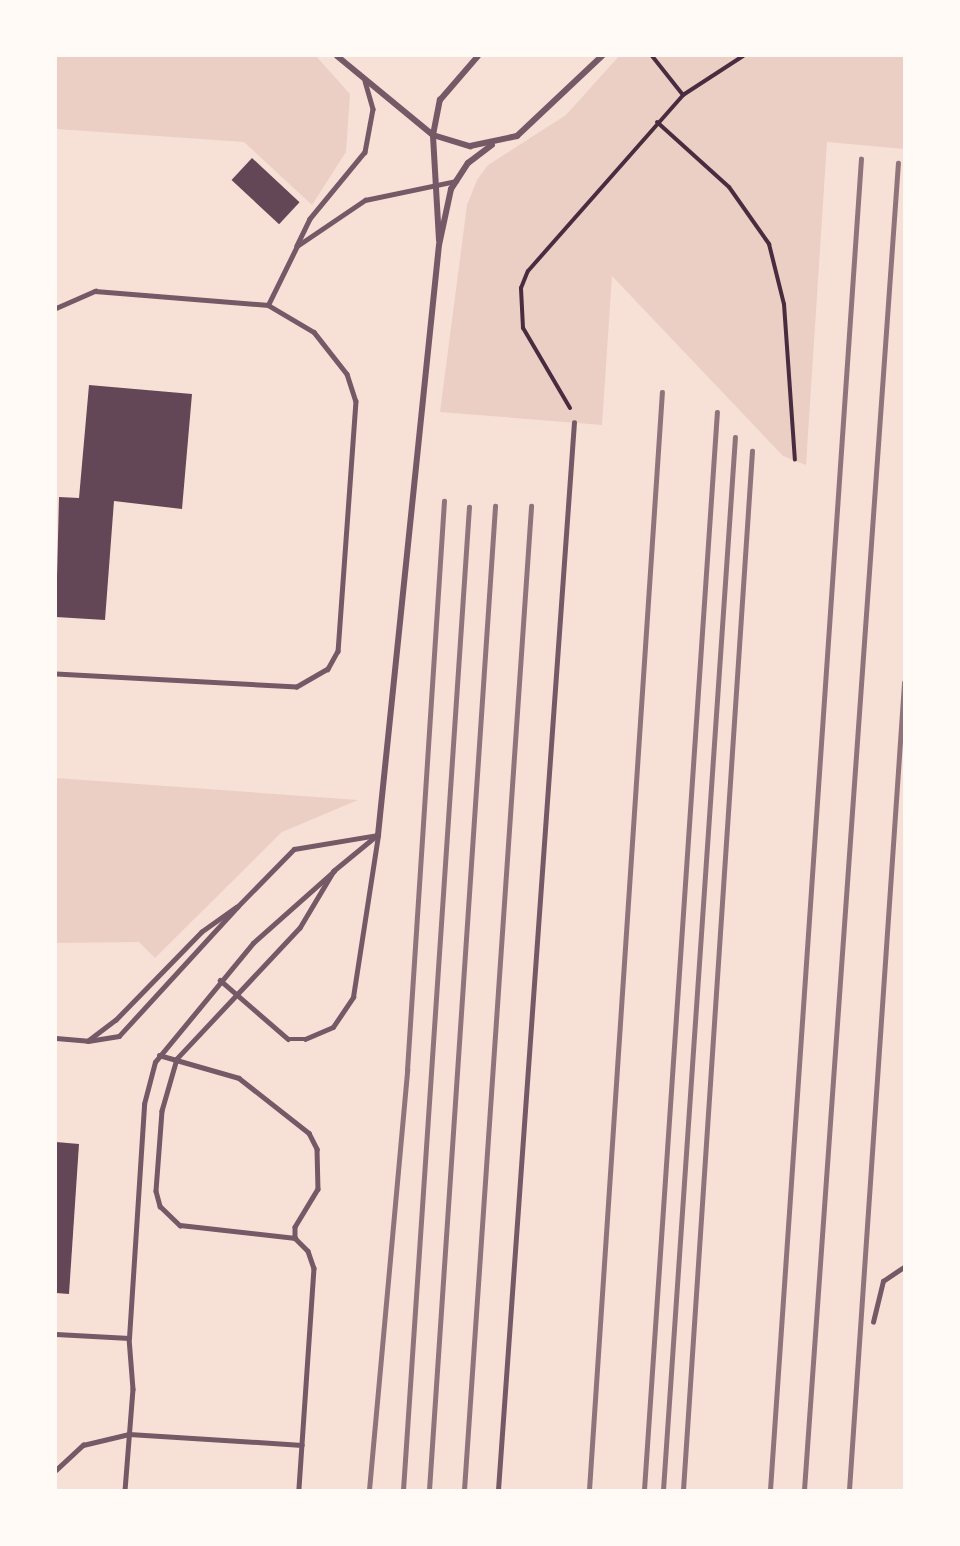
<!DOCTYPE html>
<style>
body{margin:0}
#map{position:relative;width:960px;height:1546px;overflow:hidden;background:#f7e1d7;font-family:Poppins,sans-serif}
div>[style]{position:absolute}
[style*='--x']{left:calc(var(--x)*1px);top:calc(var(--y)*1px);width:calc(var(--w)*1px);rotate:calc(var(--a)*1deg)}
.green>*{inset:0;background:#ebcfc5}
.building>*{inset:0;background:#644757;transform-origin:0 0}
.path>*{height:4px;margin:-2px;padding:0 2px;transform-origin:2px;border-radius:2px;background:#4a2c40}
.service>*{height:4.5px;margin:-2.25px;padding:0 2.25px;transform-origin:2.25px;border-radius:2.25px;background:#755966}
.minor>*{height:6px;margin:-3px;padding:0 3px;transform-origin:3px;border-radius:3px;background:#755966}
.rail>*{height:4.5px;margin:-2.25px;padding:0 2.25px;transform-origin:2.25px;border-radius:2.25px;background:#8f747c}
span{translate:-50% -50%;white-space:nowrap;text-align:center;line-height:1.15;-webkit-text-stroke:6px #fffaf5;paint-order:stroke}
.frame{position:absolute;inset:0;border:57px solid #fffaf5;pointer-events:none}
</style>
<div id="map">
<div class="green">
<div style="clip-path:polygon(56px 56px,316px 56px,350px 94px,346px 152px,312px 205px,244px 142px,56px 129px)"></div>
<div style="clip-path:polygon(619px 56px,904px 56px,904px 149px,827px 142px,806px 465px,783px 456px,612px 276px,602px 425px,440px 412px,467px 205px,477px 180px,488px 165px,566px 115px)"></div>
<div style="clip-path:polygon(56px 778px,358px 800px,282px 832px,155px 958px,139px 942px,56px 943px)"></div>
</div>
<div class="building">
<div style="left:252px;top:158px;width:65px;height:30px;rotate:43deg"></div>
<div style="clip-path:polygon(89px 385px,192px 394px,182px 509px,114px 501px,105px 620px,56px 617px,59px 497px,79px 498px)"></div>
<div style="clip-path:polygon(56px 1142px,79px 1144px,69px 1294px,56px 1293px)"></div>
</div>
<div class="path">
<div style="--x:683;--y:95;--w:72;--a:-33"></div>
<div style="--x:657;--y:122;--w:97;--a:42.1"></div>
<div style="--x:729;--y:187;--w:70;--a:54.9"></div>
<div style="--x:769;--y:244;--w:62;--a:76"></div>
<div style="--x:784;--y:304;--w:156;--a:86"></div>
<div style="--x:570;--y:408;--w:93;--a:-120.4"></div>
<div style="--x:523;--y:328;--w:40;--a:-92.9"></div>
<div style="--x:521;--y:288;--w:18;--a:-68"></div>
<div style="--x:528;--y:271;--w:235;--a:-48.6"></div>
<div style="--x:683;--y:95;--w:50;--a:-128.5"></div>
</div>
<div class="service">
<div style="--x:365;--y:81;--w:29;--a:74"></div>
<div style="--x:373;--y:109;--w:44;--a:100.5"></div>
<div style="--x:365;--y:152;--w:87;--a:129.4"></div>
<div style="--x:310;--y:219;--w:30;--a:116"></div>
<div style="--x:297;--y:246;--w:82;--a:-34.1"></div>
<div style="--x:365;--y:200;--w:93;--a:-11.8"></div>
<div style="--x:268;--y:305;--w:66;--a:-63.8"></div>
<div style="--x:56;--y:308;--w:43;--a:-23.6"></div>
<div style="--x:95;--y:291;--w:174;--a:4.6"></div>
<div style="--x:268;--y:305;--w:53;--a:30.4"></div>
<div style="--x:314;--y:332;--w:53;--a:51.8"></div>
<div style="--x:347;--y:374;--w:28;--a:72"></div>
<div style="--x:356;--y:401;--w:251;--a:94.1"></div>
<div style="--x:338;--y:651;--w:21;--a:119"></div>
<div style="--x:328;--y:669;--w:36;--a:150"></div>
<div style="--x:297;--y:687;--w:241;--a:-176.9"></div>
<div style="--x:237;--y:907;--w:81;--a:-45.5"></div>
<div style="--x:294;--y:849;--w:85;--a:-9.5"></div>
<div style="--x:378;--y:835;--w:57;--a:140.7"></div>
<div style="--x:220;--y:980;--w:90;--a:40.9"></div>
<div style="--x:288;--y:1039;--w:17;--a:0"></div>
<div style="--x:305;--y:1039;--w:30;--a:-23"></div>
<div style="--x:333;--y:1027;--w:36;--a:-56"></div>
<div style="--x:353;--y:997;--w:164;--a:-81.2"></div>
<div style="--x:56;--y:1038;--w:32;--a:5"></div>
<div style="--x:88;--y:1041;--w:31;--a:-9"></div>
<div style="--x:119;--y:1036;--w:175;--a:-47.5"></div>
<div style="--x:237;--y:907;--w:43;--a:144.5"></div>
<div style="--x:202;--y:932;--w:123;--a:134.3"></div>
<div style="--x:116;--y:1020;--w:35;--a:143"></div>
<div style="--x:159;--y:1055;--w:83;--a:16"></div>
<div style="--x:239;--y:1078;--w:89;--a:38.2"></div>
<div style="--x:309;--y:1133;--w:18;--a:63"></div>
<div style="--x:317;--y:1149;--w:40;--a:88.6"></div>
<div style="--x:318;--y:1189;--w:44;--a:121.2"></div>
<div style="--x:295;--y:1227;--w:11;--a:90"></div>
<div style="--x:873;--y:1322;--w:42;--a:-76.3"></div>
<div style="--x:883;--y:1281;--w:25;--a:-34"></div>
<div style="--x:56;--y:1334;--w:73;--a:3.1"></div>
<div style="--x:129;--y:1338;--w:51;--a:85.5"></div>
<div style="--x:133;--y:1389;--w:101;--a:94.5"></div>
<div style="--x:129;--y:1338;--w:234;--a:-86.3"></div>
<div style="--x:144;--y:1104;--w:43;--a:-75.3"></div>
<div style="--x:155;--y:1062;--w:154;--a:-50.5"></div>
<div style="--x:253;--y:943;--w:108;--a:-41.6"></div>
<div style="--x:334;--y:871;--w:66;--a:120.8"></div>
<div style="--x:300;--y:928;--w:180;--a:133.2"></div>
<div style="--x:177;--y:1059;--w:54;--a:106.1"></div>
<div style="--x:162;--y:1111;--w:80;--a:94.3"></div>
<div style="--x:156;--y:1191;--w:16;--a:75"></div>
<div style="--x:160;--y:1206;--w:28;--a:44"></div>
<div style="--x:180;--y:1225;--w:116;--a:6.4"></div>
<div style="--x:295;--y:1238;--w:18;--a:45"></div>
<div style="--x:308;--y:1251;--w:18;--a:71"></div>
<div style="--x:314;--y:1268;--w:223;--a:93.9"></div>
<div style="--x:56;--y:1470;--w:37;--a:-43"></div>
<div style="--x:83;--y:1445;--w:47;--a:-13.4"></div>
<div style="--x:129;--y:1434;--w:173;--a:3.6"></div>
<div style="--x:498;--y:1490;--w:1070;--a:-85.93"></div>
</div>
<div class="minor">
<div style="--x:337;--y:56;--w:124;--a:39.5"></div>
<div style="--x:433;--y:135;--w:39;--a:17"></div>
<div style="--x:470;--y:146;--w:48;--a:-12"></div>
<div style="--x:517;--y:136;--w:117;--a:-43.3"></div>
<div style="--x:439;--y:240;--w:105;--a:-93.3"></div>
<div style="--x:433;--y:135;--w:36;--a:-79"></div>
<div style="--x:440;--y:100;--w:58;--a:-49.2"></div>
<div style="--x:378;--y:835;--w:593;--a:-84.1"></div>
<div style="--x:439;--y:245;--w:57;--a:-77.9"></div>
<div style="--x:451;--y:189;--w:31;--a:-57"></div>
<div style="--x:468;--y:163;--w:30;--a:-37"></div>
</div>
<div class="rail">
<div style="--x:369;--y:1490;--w:422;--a:-84.8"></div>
<div style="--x:407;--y:1070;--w:570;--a:-86.28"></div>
<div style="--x:403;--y:1490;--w:985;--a:-86.16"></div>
<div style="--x:429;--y:1490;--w:986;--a:-86.16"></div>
<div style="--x:464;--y:1490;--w:986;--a:-86.1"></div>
<div style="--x:589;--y:1490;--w:1100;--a:-86.2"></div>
<div style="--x:644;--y:1490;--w:1080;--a:-86.13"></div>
<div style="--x:663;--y:1490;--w:1055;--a:-86.09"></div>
<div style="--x:683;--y:1490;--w:1041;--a:-86.2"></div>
<div style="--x:770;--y:1490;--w:1334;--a:-86.09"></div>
<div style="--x:804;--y:1490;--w:1330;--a:-85.95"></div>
<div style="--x:849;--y:1490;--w:809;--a:-86.1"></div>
</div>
<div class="frame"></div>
</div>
